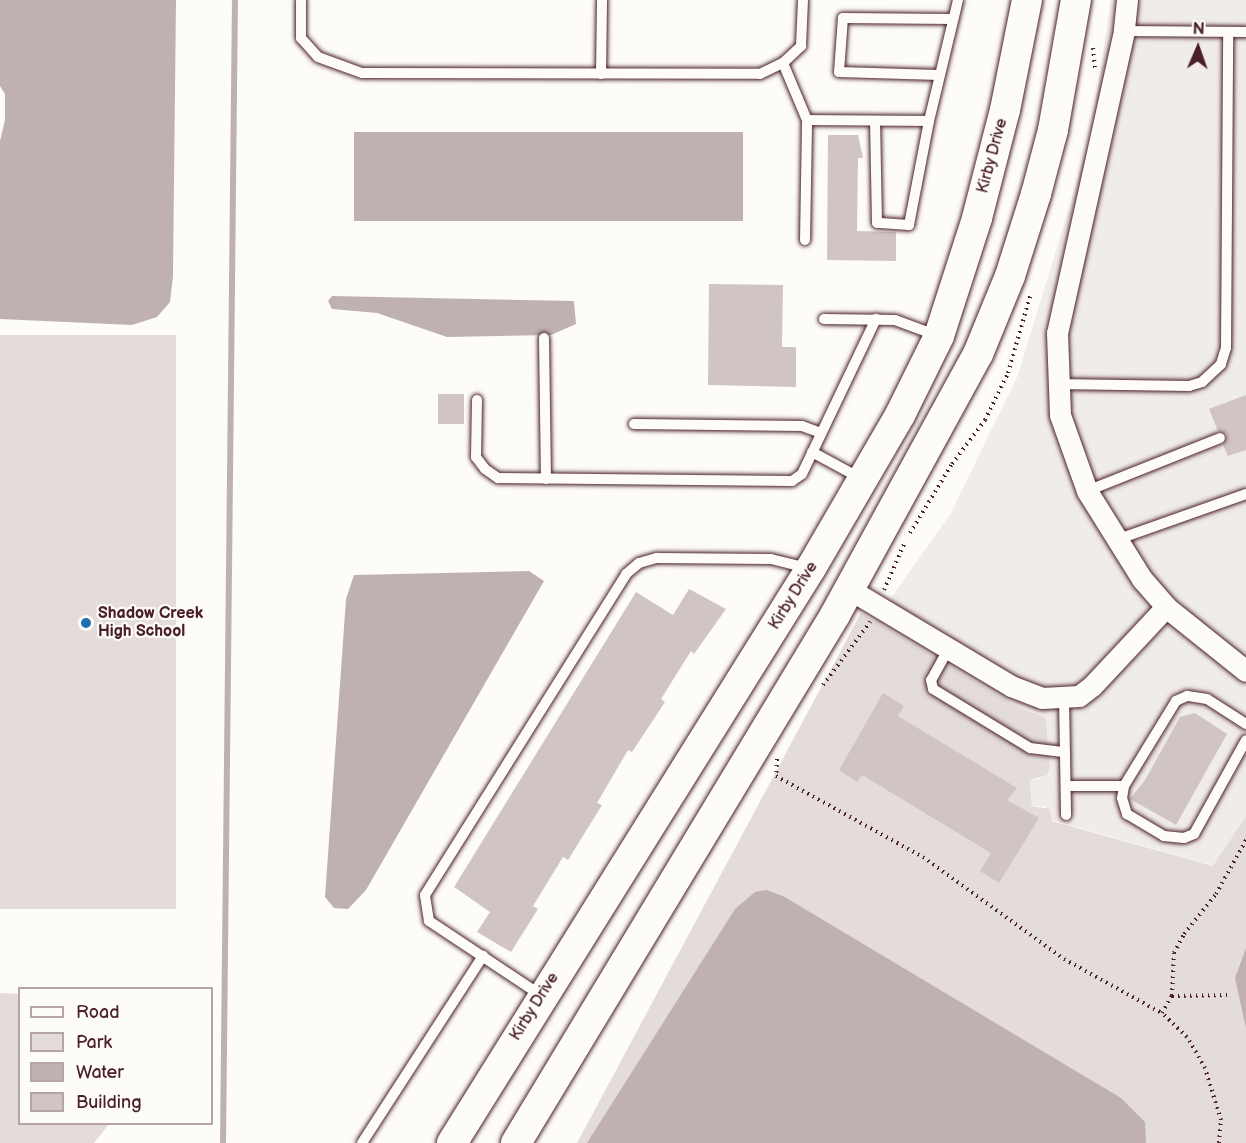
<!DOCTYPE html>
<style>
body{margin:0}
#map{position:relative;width:1246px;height:1143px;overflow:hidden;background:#fdfcf7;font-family:"Balsamiq Sans",sans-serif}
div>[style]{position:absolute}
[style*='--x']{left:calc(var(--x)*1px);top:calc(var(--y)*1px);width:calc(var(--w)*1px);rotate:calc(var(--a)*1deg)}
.built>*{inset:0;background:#f0ece8}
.green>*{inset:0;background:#e3dcda;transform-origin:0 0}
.water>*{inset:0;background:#c0b1b1;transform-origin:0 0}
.stream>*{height:6px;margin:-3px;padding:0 3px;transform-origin:3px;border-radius:3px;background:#c0b1b1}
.building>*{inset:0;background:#d0c5c4;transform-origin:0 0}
.path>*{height:4px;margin-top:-2px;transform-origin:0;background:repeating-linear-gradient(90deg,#4a1f2b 0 1.5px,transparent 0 6px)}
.roads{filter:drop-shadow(0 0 2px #4a1f2b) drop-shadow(0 0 2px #4a1f2b)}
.lane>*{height:10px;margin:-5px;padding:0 5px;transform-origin:5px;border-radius:5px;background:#fdfcf7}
.street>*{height:21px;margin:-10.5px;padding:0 10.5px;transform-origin:10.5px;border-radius:10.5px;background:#fdfcf7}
.secondary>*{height:30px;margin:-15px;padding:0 15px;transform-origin:15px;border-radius:15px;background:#fdfcf7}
.dots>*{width:16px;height:16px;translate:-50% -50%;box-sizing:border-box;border:3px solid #fdfcf7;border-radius:50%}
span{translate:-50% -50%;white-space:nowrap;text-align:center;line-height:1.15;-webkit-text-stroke:4.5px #fdfcf7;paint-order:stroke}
.street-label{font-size:16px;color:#4a1f2b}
.poi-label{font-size:16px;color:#4a1f2b;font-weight:700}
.left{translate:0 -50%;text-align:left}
.legend{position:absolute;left:18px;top:987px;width:195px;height:138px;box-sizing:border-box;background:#fdfcf7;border:2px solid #b5a4a5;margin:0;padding:8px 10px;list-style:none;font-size:18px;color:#4a1f2b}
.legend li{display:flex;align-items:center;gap:12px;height:30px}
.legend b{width:30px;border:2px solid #b5a4a5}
.north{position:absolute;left:1168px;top:18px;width:60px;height:60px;-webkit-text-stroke:4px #fdfcf7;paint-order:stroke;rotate:2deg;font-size:16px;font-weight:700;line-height:24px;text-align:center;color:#4a1f2b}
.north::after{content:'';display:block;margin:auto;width:21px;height:27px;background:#4a1f2b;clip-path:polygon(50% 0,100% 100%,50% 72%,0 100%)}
</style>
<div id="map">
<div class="built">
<div style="clip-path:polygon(1111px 0,1246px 0,1246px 816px,1214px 866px,1052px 820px,1045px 806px,1032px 806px,1030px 784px,1030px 780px,1040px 779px,1050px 767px,1046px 718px,1018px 707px,874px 622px,951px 513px,1018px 375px,1090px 139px)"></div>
</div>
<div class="green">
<div style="left:0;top:335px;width:176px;height:574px"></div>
<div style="clip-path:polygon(861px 613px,1018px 707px,1046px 718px,1050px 767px,1047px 775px,1030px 780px,1030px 784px,1032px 806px,1050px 809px,1052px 821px,1213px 866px,1246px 816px,1246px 1143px,577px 1143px)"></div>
<div style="clip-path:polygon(0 993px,19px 994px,20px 1124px,109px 1124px,94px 1143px,0 1143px)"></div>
</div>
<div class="water">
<div style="clip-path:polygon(0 0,176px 0,173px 276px,170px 302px,157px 317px,132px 325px,0 319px,0 141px,5px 120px,5px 94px,0 86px)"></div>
<div style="left:354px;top:132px;width:389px;height:89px"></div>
<div style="clip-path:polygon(332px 296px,574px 301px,576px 324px,551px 335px,447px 337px,377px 313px,332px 309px,328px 301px)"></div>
<div style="clip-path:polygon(529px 571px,544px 581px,366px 890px,348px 909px,334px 908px,325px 897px,346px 599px,354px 575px)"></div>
<div style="clip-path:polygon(766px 890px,783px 896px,1121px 1098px,1145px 1122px,1146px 1143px,587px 1143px,735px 909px,755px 892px)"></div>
<div style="clip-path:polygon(1246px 948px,1246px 1028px,1235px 978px)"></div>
</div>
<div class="stream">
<div style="--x:223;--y:1143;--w:1143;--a:-89.4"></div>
</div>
<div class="building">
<div style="clip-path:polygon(828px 135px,858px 135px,863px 158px,858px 158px,857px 231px,896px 232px,896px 261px,827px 260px)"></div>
<div style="clip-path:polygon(709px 284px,783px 285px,782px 347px,796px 347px,796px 387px,708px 385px)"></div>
<div style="left:438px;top:394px;width:26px;height:30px"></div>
<div style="clip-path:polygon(1246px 395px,1246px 450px,1228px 456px,1223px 445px,1227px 435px,1218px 431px,1209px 409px)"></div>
<div style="clip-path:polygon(689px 589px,726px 609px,694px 654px,691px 651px,661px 699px,665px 702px,632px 752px,628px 750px,597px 803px,602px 805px,568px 860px,563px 857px,533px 906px,538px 909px,511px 952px,477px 932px,490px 912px,454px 887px,636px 592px,673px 615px)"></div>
<div style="clip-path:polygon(883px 693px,904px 706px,898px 716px,1017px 788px,1007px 800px,1039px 818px,999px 883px,980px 871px,991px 853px,862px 775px,857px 782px,839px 770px)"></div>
<div style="clip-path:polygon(1195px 713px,1227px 734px,1176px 825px,1130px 799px,1145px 780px,1180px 717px)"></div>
</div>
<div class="path">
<div style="--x:1093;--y:48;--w:20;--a:84"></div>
<div style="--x:910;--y:533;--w:81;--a:-58.7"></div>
<div style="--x:952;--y:464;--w:55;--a:-53.1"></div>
<div style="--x:985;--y:420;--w:52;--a:-63.9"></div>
<div style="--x:1008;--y:373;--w:83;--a:-74"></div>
<div style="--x:884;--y:590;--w:52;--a:-66.4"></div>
<div style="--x:823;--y:685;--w:79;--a:-53.3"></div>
<div style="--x:777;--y:759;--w:17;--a:93"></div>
<div style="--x:776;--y:776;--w:168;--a:28.9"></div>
<div style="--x:923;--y:857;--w:174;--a:35.9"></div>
<div style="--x:1064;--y:959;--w:112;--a:28.9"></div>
<div style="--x:1172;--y:996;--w:55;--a:-1"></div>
<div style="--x:1219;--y:1143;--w:23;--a:-85"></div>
<div style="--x:1221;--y:1120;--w:54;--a:-107.1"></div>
<div style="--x:1205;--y:1068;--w:36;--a:-120"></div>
<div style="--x:1187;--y:1037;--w:35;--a:-136"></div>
<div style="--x:1162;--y:1013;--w:20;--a:-60"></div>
<div style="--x:1172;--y:996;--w:43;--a:-87.3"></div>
<div style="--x:1174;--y:953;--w:21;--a:-62"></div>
<div style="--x:1184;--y:934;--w:51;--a:-51.3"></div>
<div style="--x:1216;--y:894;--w:62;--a:-60.9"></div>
</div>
<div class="roads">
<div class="lane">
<div style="--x:301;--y:0;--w:38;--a:90"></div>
<div style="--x:301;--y:38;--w:25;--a:48"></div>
<div style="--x:318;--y:57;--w:47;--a:20"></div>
<div style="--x:362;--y:73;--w:398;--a:0.1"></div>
<div style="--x:760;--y:74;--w:25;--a:-26"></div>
<div style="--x:783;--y:63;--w:25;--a:-43"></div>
<div style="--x:801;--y:46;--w:46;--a:-87.5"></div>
<div style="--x:1124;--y:31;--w:122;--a:0.5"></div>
<div style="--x:783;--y:63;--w:62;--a:67.2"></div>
<div style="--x:807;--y:120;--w:122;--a:0.5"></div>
<div style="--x:929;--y:121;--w:106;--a:100.9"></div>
<div style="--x:909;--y:225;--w:32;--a:-176"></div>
<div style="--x:877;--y:223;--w:102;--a:-91.1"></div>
<div style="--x:601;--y:74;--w:74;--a:-89.2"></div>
<div style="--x:939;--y:75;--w:100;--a:-178.3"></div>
<div style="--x:839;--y:72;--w:54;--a:-85.8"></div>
<div style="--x:843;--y:18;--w:110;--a:0.5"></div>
<div style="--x:929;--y:121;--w:124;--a:-76.5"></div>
<div style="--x:805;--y:240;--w:120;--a:-89"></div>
<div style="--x:824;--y:319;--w:71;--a:0.8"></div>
<div style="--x:895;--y:320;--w:46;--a:20.4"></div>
<div style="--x:544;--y:338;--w:141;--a:89.2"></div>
<div style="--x:1056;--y:384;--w:133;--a:0.9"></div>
<div style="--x:1189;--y:386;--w:14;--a:-17"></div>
<div style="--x:1202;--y:382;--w:26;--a:-43"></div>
<div style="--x:1221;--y:364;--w:17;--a:-73"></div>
<div style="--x:1226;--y:348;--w:316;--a:-89.6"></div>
<div style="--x:477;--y:400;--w:57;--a:91"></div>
<div style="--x:476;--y:457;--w:15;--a:53"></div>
<div style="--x:485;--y:469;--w:16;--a:35"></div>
<div style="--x:498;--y:478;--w:294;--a:0.6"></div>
<div style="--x:792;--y:481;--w:12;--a:-35"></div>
<div style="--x:802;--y:474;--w:172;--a:-64.5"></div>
<div style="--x:634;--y:424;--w:168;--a:0.7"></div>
<div style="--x:802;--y:426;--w:20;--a:20"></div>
<div style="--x:812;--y:452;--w:57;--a:28.4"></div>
<div style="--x:1087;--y:491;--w:143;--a:-21.7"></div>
<div style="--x:1116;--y:540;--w:138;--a:-19.5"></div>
<div style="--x:949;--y:648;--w:37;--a:119"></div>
<div style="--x:931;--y:680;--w:9;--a:77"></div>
<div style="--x:933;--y:689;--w:114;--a:31.3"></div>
<div style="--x:1030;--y:748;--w:35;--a:7"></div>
<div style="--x:1064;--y:698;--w:117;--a:89"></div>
<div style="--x:1246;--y:724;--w:46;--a:-147.3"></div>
<div style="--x:1207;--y:699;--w:20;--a:-171"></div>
<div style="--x:1187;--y:696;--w:12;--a:156"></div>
<div style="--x:1176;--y:701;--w:100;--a:121.5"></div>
<div style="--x:1124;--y:786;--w:12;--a:99"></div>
<div style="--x:1122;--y:798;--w:17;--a:73"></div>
<div style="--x:1127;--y:814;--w:43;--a:30.7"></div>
<div style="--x:1164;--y:836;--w:20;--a:6"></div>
<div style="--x:1184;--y:838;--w:11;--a:-22"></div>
<div style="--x:1194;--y:834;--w:107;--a:-61"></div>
<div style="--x:1066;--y:786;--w:58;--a:0"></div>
<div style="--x:542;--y:996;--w:136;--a:-146.4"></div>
<div style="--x:429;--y:921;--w:26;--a:-99"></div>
<div style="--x:425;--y:895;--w:379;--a:-57.9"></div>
<div style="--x:626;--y:574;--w:17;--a:-40"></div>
<div style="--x:639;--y:563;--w:19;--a:-16"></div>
<div style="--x:657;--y:558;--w:114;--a:0.5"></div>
<div style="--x:771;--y:559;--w:38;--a:14"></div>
<div style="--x:362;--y:1143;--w:223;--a:-57.1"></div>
</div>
<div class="street">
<div style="--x:1127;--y:0;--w:31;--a:96"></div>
<div style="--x:1124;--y:31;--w:309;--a:102.5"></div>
<div style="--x:1057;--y:333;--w:82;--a:87.9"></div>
<div style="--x:1060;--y:415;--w:81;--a:70.4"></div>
<div style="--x:1087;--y:491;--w:104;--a:58"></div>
<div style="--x:1142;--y:579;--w:37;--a:49"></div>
<div style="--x:1166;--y:607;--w:102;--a:38.7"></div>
<div style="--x:849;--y:589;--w:189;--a:30.9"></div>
<div style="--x:1011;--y:686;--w:33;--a:21"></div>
<div style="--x:1042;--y:698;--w:37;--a:-3"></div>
<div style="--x:1079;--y:696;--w:16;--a:-38"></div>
<div style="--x:1092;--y:686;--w:108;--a:-46.9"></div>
</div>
<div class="secondary">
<div style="--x:452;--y:1143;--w:678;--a:-58.02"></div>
<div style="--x:811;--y:568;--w:177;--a:-59.8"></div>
<div style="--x:900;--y:415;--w:88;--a:-63.7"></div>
<div style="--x:939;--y:336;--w:124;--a:-72.1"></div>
<div style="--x:977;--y:218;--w:112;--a:-75.5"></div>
<div style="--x:1005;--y:110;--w:112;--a:-78.7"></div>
<div style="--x:516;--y:1143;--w:617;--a:-58.86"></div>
<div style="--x:835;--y:615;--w:298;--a:-61.3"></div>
<div style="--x:978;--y:354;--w:84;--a:-67.7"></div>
<div style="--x:1010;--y:276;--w:86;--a:-72.4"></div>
<div style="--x:1036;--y:194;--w:66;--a:-75.1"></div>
<div style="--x:1053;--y:130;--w:132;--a:-80"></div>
</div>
</div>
<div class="dots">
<div style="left:86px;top:623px;background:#1f6fb2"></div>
</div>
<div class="street-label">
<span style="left:993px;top:156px;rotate:-75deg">Kirby Drive</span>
<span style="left:794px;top:596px;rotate:-58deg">Kirby Drive</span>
<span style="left:535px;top:1007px;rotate:-58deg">Kirby Drive</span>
</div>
<div class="poi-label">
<span class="left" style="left:98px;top:623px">Shadow Creek<br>High School</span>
</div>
<ul class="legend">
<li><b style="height:8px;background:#fdfcf7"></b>Road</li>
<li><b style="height:16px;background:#e3dcda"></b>Park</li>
<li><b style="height:16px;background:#c0b1b1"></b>Water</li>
<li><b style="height:16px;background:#d0c5c4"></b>Building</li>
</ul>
<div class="north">N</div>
</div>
